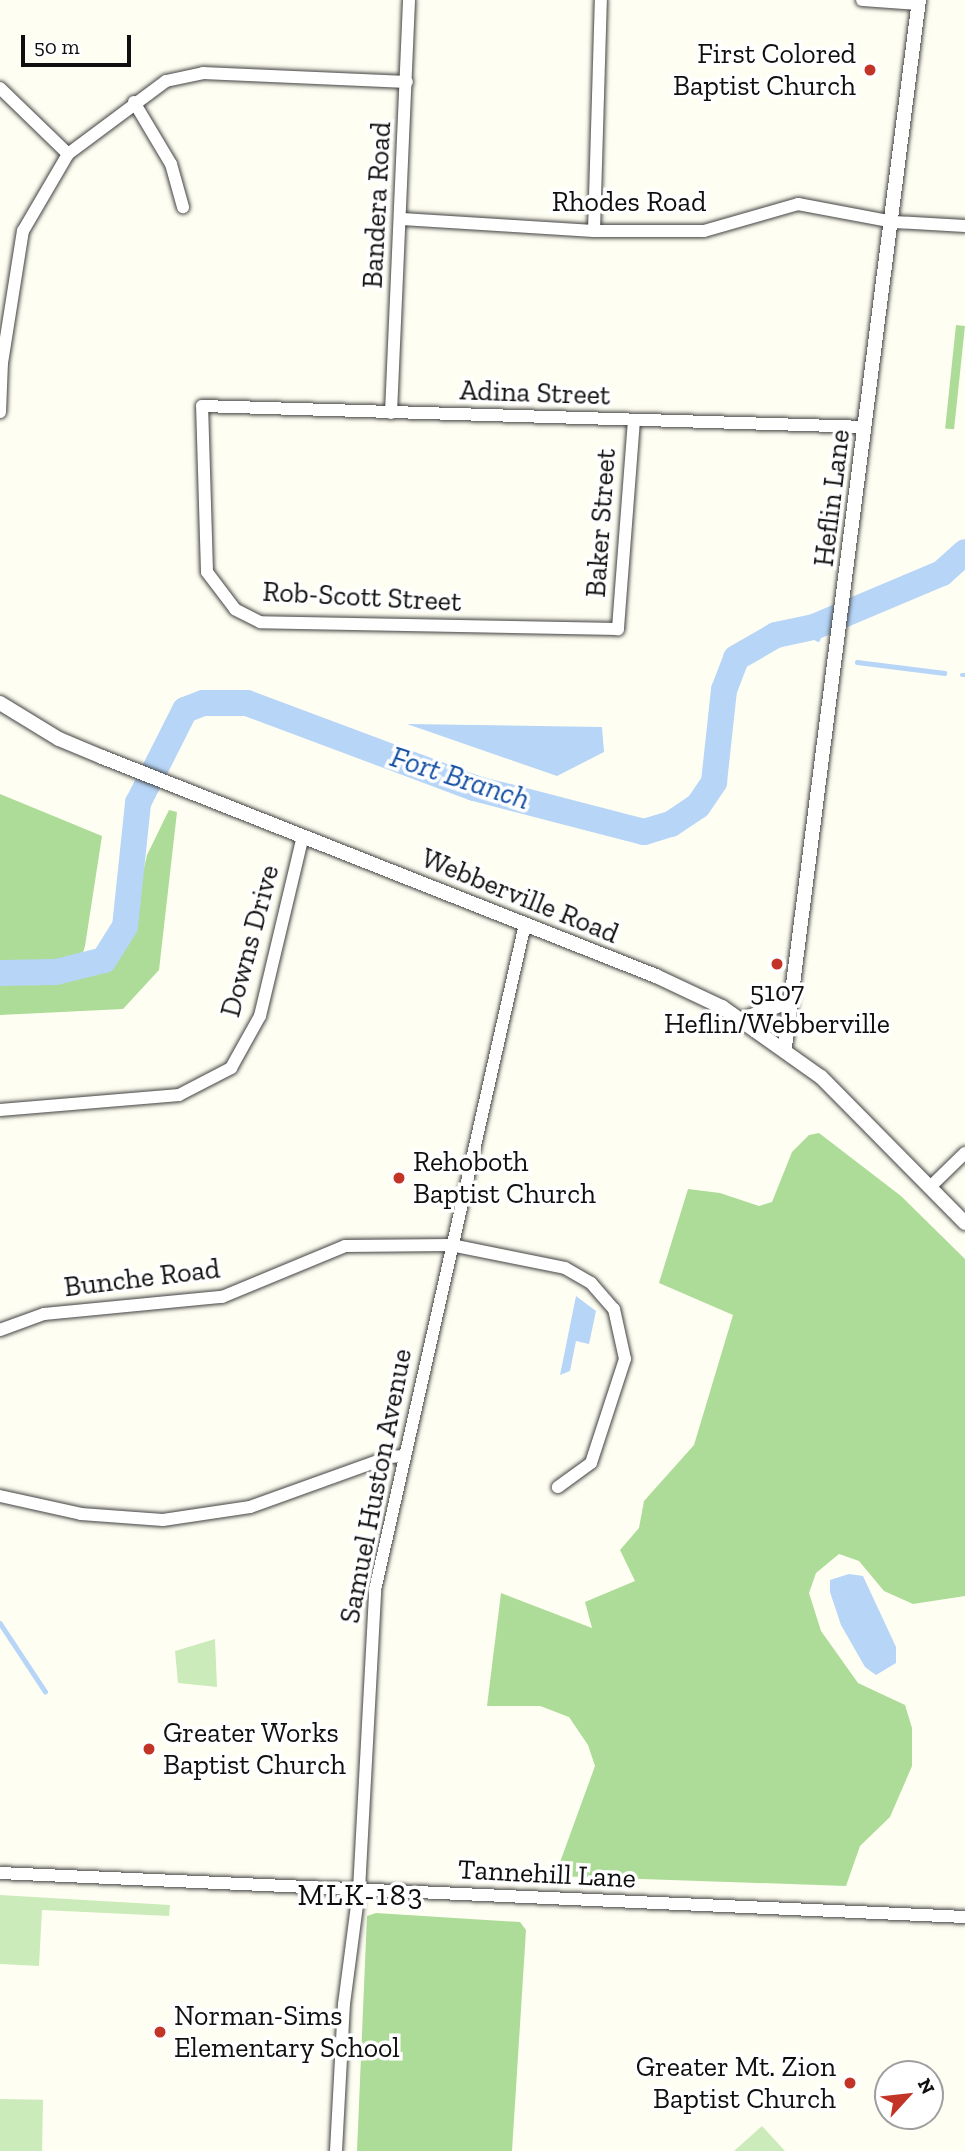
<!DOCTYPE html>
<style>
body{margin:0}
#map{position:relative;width:965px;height:2151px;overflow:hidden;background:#fffef2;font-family:"Zilla Slab",serif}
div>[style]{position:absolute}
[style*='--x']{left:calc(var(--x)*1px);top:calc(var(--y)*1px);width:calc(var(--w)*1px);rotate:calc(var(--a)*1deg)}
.green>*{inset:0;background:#ccebba;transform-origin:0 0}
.forest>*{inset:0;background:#addc99;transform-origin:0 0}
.water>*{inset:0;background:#b6d5f7}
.stream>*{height:4.5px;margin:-2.25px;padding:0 2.25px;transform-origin:2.25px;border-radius:2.25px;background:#b6d5f7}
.river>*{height:26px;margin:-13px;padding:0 13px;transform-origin:13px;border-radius:13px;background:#b6d5f7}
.roads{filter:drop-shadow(0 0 2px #424242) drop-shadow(0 0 2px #424242)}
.minor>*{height:12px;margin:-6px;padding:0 6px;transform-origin:6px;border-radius:6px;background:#fff}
.tertiary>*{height:14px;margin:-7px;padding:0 7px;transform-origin:7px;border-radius:7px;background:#fff}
.dots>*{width:19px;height:19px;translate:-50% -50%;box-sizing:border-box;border:4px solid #fff;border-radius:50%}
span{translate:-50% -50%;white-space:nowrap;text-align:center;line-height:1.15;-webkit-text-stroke:7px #fff;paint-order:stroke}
.poi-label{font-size:28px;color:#0f0f0f}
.right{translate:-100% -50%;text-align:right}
.left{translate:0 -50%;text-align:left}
.street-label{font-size:28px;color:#0f0f0f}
.water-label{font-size:30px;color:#1651a4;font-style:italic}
.neighbourhood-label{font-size:30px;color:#0f0f0f;letter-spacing:2px}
.north{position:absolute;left:874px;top:2060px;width:70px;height:70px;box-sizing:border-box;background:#fff;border:2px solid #9f9f9f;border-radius:50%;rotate:63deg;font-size:19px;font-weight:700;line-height:28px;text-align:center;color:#0f0f0f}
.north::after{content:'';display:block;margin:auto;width:24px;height:32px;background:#c23425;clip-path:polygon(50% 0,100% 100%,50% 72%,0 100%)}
.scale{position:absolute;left:21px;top:35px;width:110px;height:32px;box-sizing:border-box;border:4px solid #0f0f0f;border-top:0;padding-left:9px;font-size:21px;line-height:24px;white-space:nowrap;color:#0f0f0f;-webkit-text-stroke:5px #fff;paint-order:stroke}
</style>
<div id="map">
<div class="green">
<div style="clip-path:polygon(215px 1639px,217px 1687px,178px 1683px,175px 1651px)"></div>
<div style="clip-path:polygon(0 1895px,170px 1905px,169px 1916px,42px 1910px,39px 1966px,0 1964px)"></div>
<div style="left:0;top:2099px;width:43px;height:52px;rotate:1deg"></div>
<div style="clip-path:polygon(762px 2126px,785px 2151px,734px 2151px)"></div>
</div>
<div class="forest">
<div style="left:956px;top:325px;width:9px;height:104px;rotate:6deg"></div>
<div style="clip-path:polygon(0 794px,102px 836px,85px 946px,76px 975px,107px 965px,129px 933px,147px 855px,169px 810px,177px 812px,159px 970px,123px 1009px,0 1015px)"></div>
<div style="clip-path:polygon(819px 1133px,901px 1196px,965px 1259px,965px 1596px,913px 1604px,884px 1591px,859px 1561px,839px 1554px,816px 1573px,809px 1593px,821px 1631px,858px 1683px,905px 1705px,912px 1728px,912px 1766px,890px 1817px,860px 1846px,846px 1886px,555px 1876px,595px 1766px,588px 1745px,569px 1717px,540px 1706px,487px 1706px,501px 1593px,592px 1628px,585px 1602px,635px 1581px,620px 1550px,639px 1528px,644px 1501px,694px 1445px,733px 1315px,659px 1283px,688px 1189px,720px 1193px,759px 1206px,772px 1202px,792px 1152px,809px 1135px)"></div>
<div style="clip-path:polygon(376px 1913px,520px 1922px,526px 1930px,512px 2151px,357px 2151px,367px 1916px)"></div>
</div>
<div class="water">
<div style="clip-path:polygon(407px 724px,602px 727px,604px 752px,557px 776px)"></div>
<div style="clip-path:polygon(576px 1296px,596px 1311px,589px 1344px,576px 1341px,570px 1371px,560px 1375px)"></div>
<div style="clip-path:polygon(849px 1574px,863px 1576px,896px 1647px,896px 1663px,876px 1675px,865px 1667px,841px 1625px,830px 1592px,830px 1580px)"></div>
</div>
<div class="stream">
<div style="--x:803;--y:630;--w:17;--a:31"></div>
<div style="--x:857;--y:662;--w:88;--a:7.2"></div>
<div style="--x:962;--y:675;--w:3;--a:0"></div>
<div style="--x:0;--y:1623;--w:82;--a:56.5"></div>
</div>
<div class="river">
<div style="--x:0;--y:973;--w:56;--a:-1"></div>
<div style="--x:56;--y:972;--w:49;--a:-14"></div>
<div style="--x:104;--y:960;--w:39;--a:-58"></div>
<div style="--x:125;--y:927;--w:125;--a:-84"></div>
<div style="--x:138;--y:803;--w:104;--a:-63.2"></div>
<div style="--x:185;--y:710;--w:19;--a:-21"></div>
<div style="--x:203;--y:703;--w:44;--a:0"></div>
<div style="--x:247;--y:703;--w:242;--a:20.5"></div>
<div style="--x:474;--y:788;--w:176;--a:14.5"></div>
<div style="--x:644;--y:832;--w:28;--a:-17"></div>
<div style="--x:671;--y:824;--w:32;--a:-34"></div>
<div style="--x:698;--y:806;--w:29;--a:-56"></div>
<div style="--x:714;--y:782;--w:93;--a:-83.8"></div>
<div style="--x:724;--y:690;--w:34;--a:-69"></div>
<div style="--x:736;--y:658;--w:46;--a:-29.9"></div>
<div style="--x:776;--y:635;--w:39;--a:-12"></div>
<div style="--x:814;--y:627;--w:139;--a:-22.9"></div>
<div style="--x:942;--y:573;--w:31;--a:-42"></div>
</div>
<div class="roads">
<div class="minor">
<div style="--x:862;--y:0;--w:57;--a:4"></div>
<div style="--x:0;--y:88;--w:95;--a:44.1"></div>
<div style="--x:134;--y:102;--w:72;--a:59.2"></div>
<div style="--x:171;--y:164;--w:45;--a:74.4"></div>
<div style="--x:402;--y:219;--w:192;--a:3.6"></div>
<div style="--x:594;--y:231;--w:110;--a:0"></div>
<div style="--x:704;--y:231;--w:98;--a:-16"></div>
<div style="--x:798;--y:204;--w:98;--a:10.6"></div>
<div style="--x:894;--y:222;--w:71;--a:3.2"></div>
<div style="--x:594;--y:231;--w:231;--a:-88.3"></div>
<div style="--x:0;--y:412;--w:49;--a:-87.7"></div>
<div style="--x:2;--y:363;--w:134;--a:-81"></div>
<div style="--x:23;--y:231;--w:89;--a:-59.7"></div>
<div style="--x:68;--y:154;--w:122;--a:-36.7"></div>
<div style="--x:166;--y:81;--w:38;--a:-12"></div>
<div style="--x:203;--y:73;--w:204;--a:2.5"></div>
<div style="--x:391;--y:413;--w:413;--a:-87.5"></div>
<div style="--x:634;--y:420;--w:210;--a:94.4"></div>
<div style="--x:618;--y:629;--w:358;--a:-178.9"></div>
<div style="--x:260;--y:622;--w:28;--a:-153"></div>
<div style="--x:235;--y:609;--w:46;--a:-127.1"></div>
<div style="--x:207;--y:572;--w:166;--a:-91.7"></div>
<div style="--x:202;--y:406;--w:663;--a:1.81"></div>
<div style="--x:0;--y:1110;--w:180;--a:-4.8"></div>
<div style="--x:179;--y:1095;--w:59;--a:-27.4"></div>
<div style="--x:231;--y:1068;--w:60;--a:-60.9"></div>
<div style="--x:260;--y:1016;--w:185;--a:-76.6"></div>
<div style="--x:930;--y:1187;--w:49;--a:-44.2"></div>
<div style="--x:0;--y:1330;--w:47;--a:-20"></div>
<div style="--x:44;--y:1314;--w:179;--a:-5.5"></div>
<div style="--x:222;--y:1297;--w:133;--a:-22.5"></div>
<div style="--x:345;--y:1246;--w:106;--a:-0.5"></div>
<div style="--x:451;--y:1245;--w:116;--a:11.4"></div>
<div style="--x:565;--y:1268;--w:30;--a:30"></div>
<div style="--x:591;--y:1283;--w:35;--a:49"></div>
<div style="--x:614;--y:1309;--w:51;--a:77.6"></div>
<div style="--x:625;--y:1359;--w:109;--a:108.1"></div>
<div style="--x:591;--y:1463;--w:41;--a:144"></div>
<div style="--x:0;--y:1496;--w:83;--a:12.5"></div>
<div style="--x:81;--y:1514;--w:82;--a:4.2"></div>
<div style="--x:163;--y:1520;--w:88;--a:-8.5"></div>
<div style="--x:250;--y:1507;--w:148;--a:-19.8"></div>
<div style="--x:389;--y:1457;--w:15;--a:-4"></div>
<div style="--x:0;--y:1873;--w:966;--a:2.61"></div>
<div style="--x:336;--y:2151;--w:147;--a:-86.9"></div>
<div style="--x:344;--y:2004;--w:115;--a:-82.5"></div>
<div style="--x:359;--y:1890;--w:300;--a:-86.9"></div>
<div style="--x:375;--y:1590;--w:683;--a:-77.31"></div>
</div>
<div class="tertiary">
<div style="--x:0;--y:703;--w:69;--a:31.4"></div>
<div style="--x:59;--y:739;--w:47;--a:22.7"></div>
<div style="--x:102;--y:757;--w:596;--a:21.57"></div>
<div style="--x:656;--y:976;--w:73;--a:25.2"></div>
<div style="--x:722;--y:1007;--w:121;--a:35.3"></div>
<div style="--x:821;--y:1077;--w:205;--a:45.4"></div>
<div style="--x:743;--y:1019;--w:51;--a:-20.6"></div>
<div style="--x:785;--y:1047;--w:1056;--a:-82.71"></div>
</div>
</div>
<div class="dots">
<div style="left:870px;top:70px;background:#c23425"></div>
<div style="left:777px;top:964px;background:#c23425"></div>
<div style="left:399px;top:1178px;background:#c23425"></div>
<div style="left:149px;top:1749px;background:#c23425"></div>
<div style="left:160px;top:2032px;background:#c23425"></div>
<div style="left:850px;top:2083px;background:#c23425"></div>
</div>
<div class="poi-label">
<span class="right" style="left:856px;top:70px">First Colored<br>Baptist Church</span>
<span style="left:777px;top:1008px">5107<br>Heflin/Webberville</span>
<span class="left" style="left:413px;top:1178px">Rehoboth<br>Baptist Church</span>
<span class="left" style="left:163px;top:1749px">Greater Works<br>Baptist Church</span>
<span class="left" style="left:174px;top:2032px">Norman-Sims<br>Elementary School</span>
<span class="right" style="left:836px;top:2083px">Greater Mt. Zion<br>Baptist Church</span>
</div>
<div class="street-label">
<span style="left:629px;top:202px">Rhodes Road</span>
<span style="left:377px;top:205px;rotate:-87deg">Bandera Road</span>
<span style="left:535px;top:393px;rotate:2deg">Adina Street</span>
<span style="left:832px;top:498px;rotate:-83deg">Heflin Lane</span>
<span style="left:601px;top:523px;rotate:-86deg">Baker Street</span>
<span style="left:362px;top:597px;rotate:3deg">Rob-Scott Street</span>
<span style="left:520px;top:896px;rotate:22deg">Webberville Road</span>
<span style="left:250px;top:941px;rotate:-75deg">Downs Drive</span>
<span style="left:142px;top:1278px;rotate:-7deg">Bunche Road</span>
<span style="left:376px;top:1486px;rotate:-79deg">Samuel Huston Avenue</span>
<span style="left:547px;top:1874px;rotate:3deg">Tannehill Lane</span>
</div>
<div class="water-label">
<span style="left:460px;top:778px;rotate:18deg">Fort Branch</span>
</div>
<div class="neighbourhood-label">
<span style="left:361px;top:1895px">MLK-183</span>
</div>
<div class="north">N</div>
<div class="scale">50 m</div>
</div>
